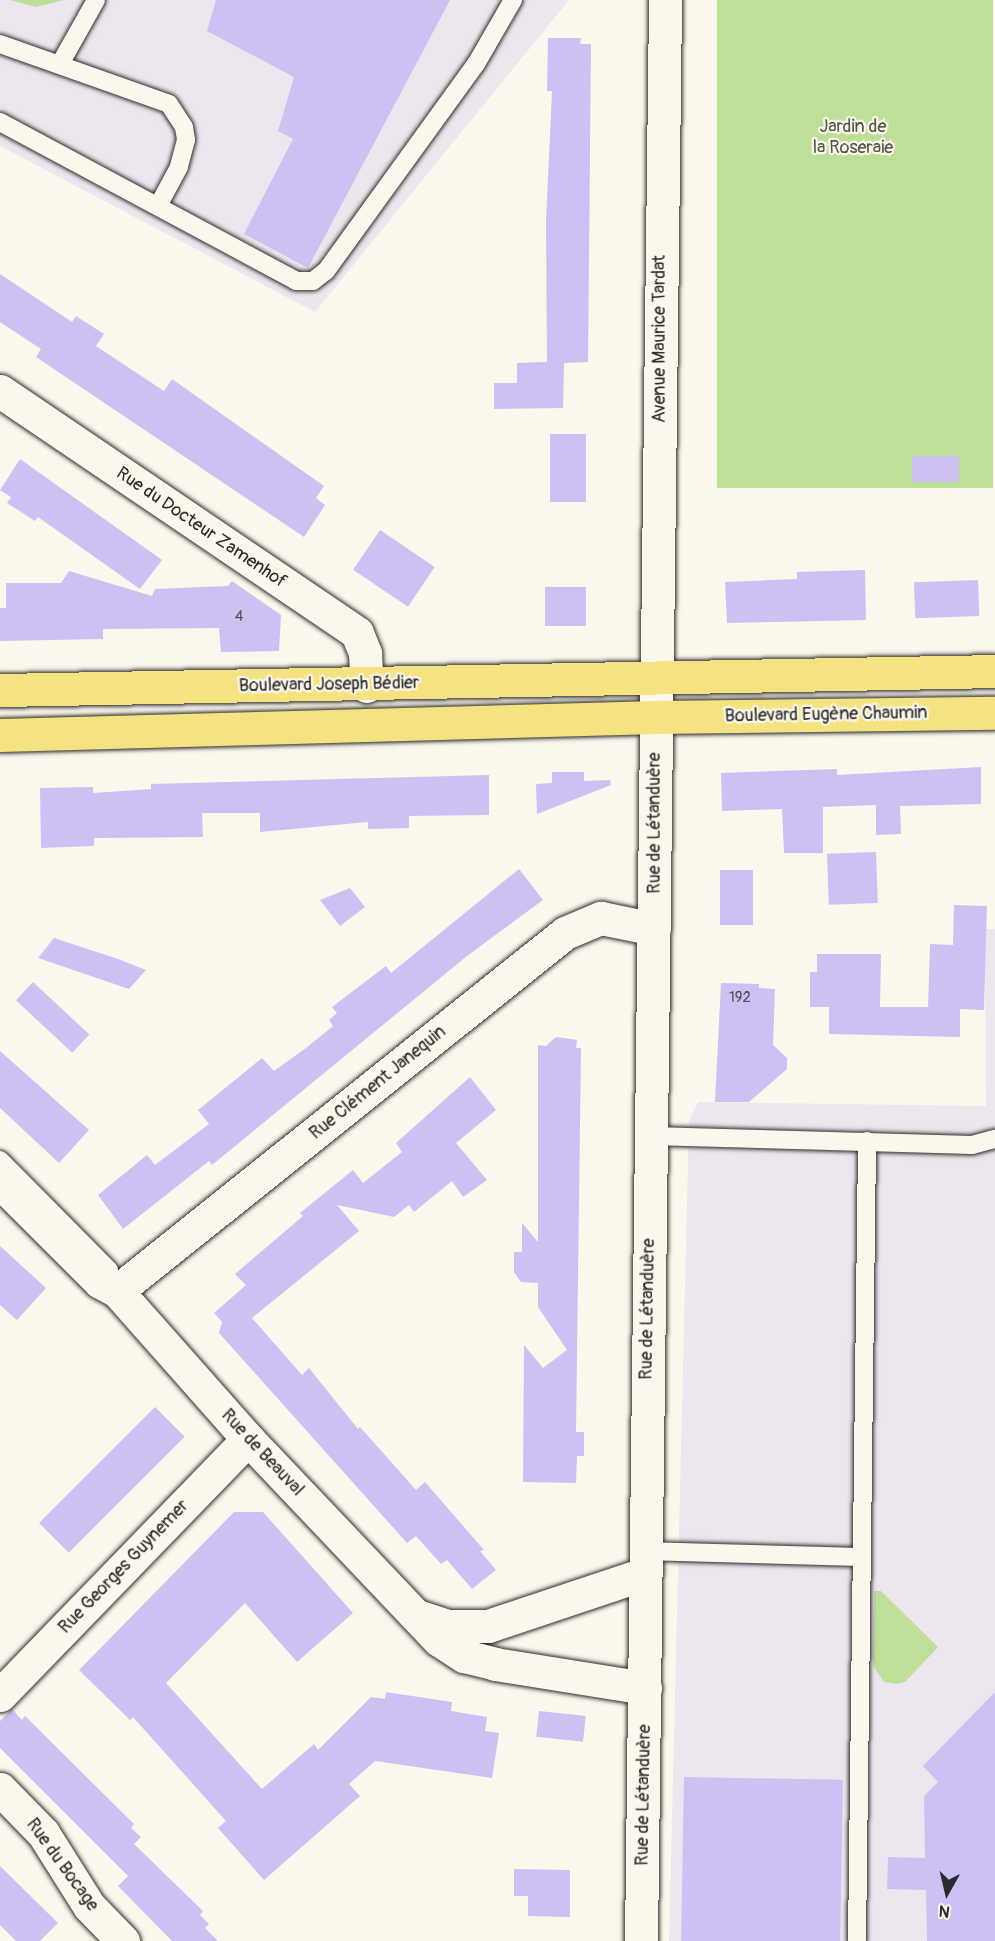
<!DOCTYPE html>
<meta charset="utf-8">
<style>
body{margin:0}
#map{position:relative;width:995px;height:1941px;overflow:hidden;background:#fbf7ec;font-family:Pangolin,sans-serif}
div>[style]{position:absolute}
[style*='--x']{left:calc(var(--x)*1px);top:calc(var(--y)*1px);width:calc(var(--w)*1px);rotate:calc(var(--a)*1deg)}
.built>*{inset:0;background:#eee6ee}
.green>*{inset:0;background:#bddf98;transform-origin:0 0}
.building>*{inset:0;background:#cec0f2;transform-origin:0 0}
.roads{filter:drop-shadow(0 0 2px #2b2b2b) drop-shadow(0 0 2px #2b2b2b)}
.service>*{height:18px;margin:-9px;padding:0 9px;transform-origin:9px;border-radius:9px;background:#fbf7ec}
.minor>*{height:33px;margin:-16.5px;padding:0 16.5px;transform-origin:16.5px;border-radius:16.5px;background:#fbf7ec}
.tertiary>*{height:33px;margin:-16.5px;padding:0 16.5px;transform-origin:16.5px;border-radius:16.5px;background:#fbf7ec}
.primary>*{height:33px;margin:-16.5px;padding:0 16.5px;transform-origin:16.5px;border-radius:16.5px;background:#f5e382}
span{translate:-50% -50%;white-space:nowrap;text-align:center;line-height:1.15;-webkit-text-stroke:4.5px #fbf7ec;paint-order:stroke}
.number-label{font-size:15px;color:#54505d}
.number-label span{-webkit-text-stroke-width:0}
.park-label{font-size:18px;color:#505846}
.street-label{font-size:18px;color:#2b2b2b}
.north{position:absolute;left:917px;top:1863px;width:60px;height:60px;-webkit-text-stroke:4px #fbf7ec;paint-order:stroke;rotate:188deg;font-size:16px;font-weight:700;line-height:24px;text-align:center;color:#2b2b2b}
.north::after{content:'';display:block;margin:auto;width:21px;height:27px;background:#2b2b2b;clip-path:polygon(50% 0,100% 100%,50% 72%,0 100%)}
</style>
<div id="map">
<div class="built">
<div style="clip-path:polygon(0 0,569px 0,315px 312px,0 146px)"></div>
<div style="clip-path:polygon(985px 929px,995px 929px,995px 1941px,669px 1941px,689px 1121px,698px 1102px,986px 1106px)"></div>
</div>
<div class="green">
<div style="clip-path:polygon(10px 0,64px 0,36px 7px)"></div>
<div style="left:717px;top:0;width:276px;height:488px"></div>
<div style="clip-path:polygon(874px 1591px,881px 1591px,938px 1647px,905px 1682px,898px 1684px,884px 1682px,873px 1666px)"></div>
</div>
<div class="building">
<div style="clip-path:polygon(216px 0,450px 0,308px 268px,244px 234px,293px 139px,278px 131px,294px 77px,207px 31px)"></div>
<div style="clip-path:polygon(548px 38px,581px 38px,580px 44px,591px 44px,588px 362px,564px 363px,563px 408px,494px 409px,494px 383px,517px 383px,517px 363px,547px 362px,546px 221px,552px 91px,547px 91px)"></div>
<div style="clip-path:polygon(0 274px,72px 322px,76px 316px,104px 334px,96px 346px,164px 391px,172px 379px,324px 486px,316px 498px,325px 505px,304px 537px,36px 357px,41px 349px,0 322px)"></div>
<div style="left:550px;top:434px;width:36px;height:68px"></div>
<div style="left:959px;top:456px;width:26px;height:47px;rotate:90deg"></div>
<div style="clip-path:polygon(20px 459px,162px 560px,140px 589px,38px 517px,35px 521px,7px 503px,11px 497px,0 490px)"></div>
<div style="left:380px;top:530px;width:66px;height:48px;rotate:34deg"></div>
<div style="clip-path:polygon(865px 570px,866px 620px,727px 623px,725px 582px,797px 579px,797px 572px)"></div>
<div style="clip-path:polygon(69px 571px,152px 596px,155px 589px,228px 586px,232px 581px,281px 615px,279px 651px,221px 652px,219px 628px,103px 629px,103px 639px,0 641px,0 608px,6px 608px,6px 583px,61px 583px)"></div>
<div style="left:978px;top:580px;width:36px;height:64px;rotate:88deg"></div>
<div style="left:545px;top:587px;width:41px;height:39px"></div>
<div style="clip-path:polygon(981px 767px,981px 804px,900px 806px,901px 834px,876px 835px,876px 805px,823px 807px,823px 853px,784px 853px,782px 809px,722px 811px,721px 773px,837px 769px,837px 775px)"></div>
<div style="clip-path:polygon(552px 772px,584px 772px,584px 781px,610px 780px,611px 785px,537px 814px,536px 784px,552px 783px)"></div>
<div style="clip-path:polygon(489px 775px,489px 815px,409px 816px,409px 828px,368px 829px,368px 822px,260px 832px,260px 813px,202px 813px,203px 837px,94px 838px,94px 846px,41px 848px,40px 788px,93px 787px,93px 793px,151px 789px,151px 784px)"></div>
<div style="left:876px;top:852px;width:51px;height:49px;rotate:88deg"></div>
<div style="clip-path:polygon(519px 869px,543px 900px,467px 956px,212px 1165px,209px 1161px,123px 1229px,98px 1195px,147px 1155px,155px 1165px,209px 1124px,198px 1110px,262px 1058px,274px 1071px,306px 1048px,333px 1026px,329px 1020px,337px 1013px,332px 1007px,386px 966px,391px 973px)"></div>
<div style="left:720px;top:870px;width:33px;height:55px"></div>
<div style="clip-path:polygon(350px 888px,365px 907px,340px 926px,320px 900px)"></div>
<div style="clip-path:polygon(954px 905px,987px 906px,984px 1010px,960px 1009px,960px 1037px,829px 1034px,829px 1007px,810px 1007px,810px 972px,817px 972px,817px 954px,881px 954px,880px 1007px,928px 1007px,930px 944px,953px 945px)"></div>
<div style="clip-path:polygon(54px 938px,118px 959px,146px 970px,129px 989px,38px 958px)"></div>
<div style="left:33px;top:982px;width:77px;height:25px;rotate:43deg"></div>
<div style="clip-path:polygon(721px 983px,759px 984px,759px 988px,775px 989px,773px 1045px,787px 1058px,787px 1069px,749px 1102px,715px 1102px)"></div>
<div style="clip-path:polygon(556px 1037px,577px 1040px,576px 1048px,581px 1048px,576px 1432px,584px 1432px,584px 1456px,577px 1456px,576px 1483px,523px 1482px,524px 1345px,543px 1368px,567px 1350px,538px 1307px,538px 1283px,521px 1282px,514px 1272px,514px 1252px,522px 1252px,522px 1223px,538px 1242px,538px 1045px,546px 1046px)"></div>
<div style="clip-path:polygon(0 1051px,89px 1130px,59px 1163px,0 1108px)"></div>
<div style="clip-path:polygon(470px 1077px,496px 1110px,456px 1143px,487px 1180px,463px 1197px,452px 1181px,414px 1212px,409px 1205px,394px 1217px,337px 1205px,359px 1231px,252px 1318px,302px 1375px,309px 1368px,358px 1429px,360px 1427px,416px 1490px,425px 1482px,484px 1550px,480px 1551px,496px 1570px,472px 1589px,447px 1560px,441px 1564px,416px 1536px,407px 1543px,219px 1333px,222px 1322px,214px 1313px,246px 1285px,235px 1274px,303px 1216px,300px 1213px,353px 1170px,363px 1183px,402px 1152px,396px 1143px)"></div>
<div style="clip-path:polygon(0 1246px,46px 1288px,17px 1320px,0 1305px)"></div>
<div style="left:155px;top:1407px;width:42px;height:164px;rotate:45deg"></div>
<div style="clip-path:polygon(234px 1512px,263px 1512px,353px 1613px,297px 1662px,245px 1603px,166px 1683px,262px 1789px,314px 1744px,318px 1750px,371px 1697px,385px 1699px,386px 1692px,452px 1702px,451px 1711px,487px 1717px,485px 1731px,499px 1733px,492px 1778px,375px 1761px,349px 1784px,360px 1796px,264px 1880px,218px 1828px,226px 1821px,133px 1717px,130px 1720px,79px 1670px)"></div>
<div style="clip-path:polygon(995px 1692px,995px 1941px,927px 1941px,926px 1890px,887px 1889px,888px 1857px,925px 1858px,924px 1796px,938px 1782px,923px 1766px)"></div>
<div style="clip-path:polygon(12px 1709px,22px 1720px,25px 1716px,134px 1824px,131px 1828px,141px 1837px,134px 1844px,203px 1911px,200px 1915px,209px 1924px,205px 1928px,218px 1941px,172px 1941px,118px 1886px,128px 1876px,0 1748px,0 1721px)"></div>
<div style="left:539px;top:1711px;width:47px;height:26px;rotate:6deg"></div>
<div style="left:684px;top:1777px;width:159px;height:164px;rotate:1deg"></div>
<div style="clip-path:polygon(0 1866px,58px 1923px,40px 1941px,16px 1941px,0 1925px)"></div>
<div style="clip-path:polygon(514px 1869px,570px 1870px,570px 1917px,528px 1916px,528px 1896px,514px 1896px)"></div>
</div>
<div class="roads">
<div class="service">
<div style="--x:0;--y:44;--w:179;--a:19.5"></div>
<div style="--x:169;--y:104;--w:27;--a:57"></div>
<div style="--x:184;--y:127;--w:13;--a:81"></div>
<div style="--x:186;--y:140;--w:28;--a:105"></div>
<div style="--x:179;--y:167;--w:44;--a:118.3"></div>
<div style="--x:60;--y:64;--w:73;--a:-60.6"></div>
<div style="--x:0;--y:122;--w:336;--a:28.2"></div>
<div style="--x:296;--y:281;--w:17;--a:0"></div>
<div style="--x:313;--y:281;--w:16;--a:-38"></div>
<div style="--x:326;--y:271;--w:256;--a:-54.1"></div>
<div style="--x:476;--y:64;--w:74;--a:-60"></div>
<div style="--x:652;--y:1136;--w:320;--a:1.6"></div>
<div style="--x:972;--y:1145;--w:24;--a:-15"></div>
<div style="--x:0;--y:1160;--w:155;--a:45.3"></div>
<div style="--x:643;--y:1551;--w:217;--a:1.6"></div>
<div style="--x:857;--y:1941;--w:800;--a:-89.28"></div>
</div>
<div class="minor">
<div style="--x:0;--y:391;--w:431;--a:34.1"></div>
<div style="--x:357;--y:633;--w:22;--a:68"></div>
<div style="--x:365;--y:653;--w:33;--a:87"></div>
<div style="--x:0;--y:1182;--w:141;--a:45"></div>
<div style="--x:100;--y:1282;--w:19;--a:28"></div>
<div style="--x:117;--y:1291;--w:198;--a:48.5"></div>
<div style="--x:248;--y:1439;--w:277;--a:46.5"></div>
<div style="--x:439;--y:1640;--w:30;--a:33"></div>
<div style="--x:464;--y:1656;--w:32;--a:14"></div>
<div style="--x:495;--y:1664;--w:152;--a:9.1"></div>
<div style="--x:117;--y:1291;--w:573;--a:-38.63"></div>
<div style="--x:565;--y:933;--w:39;--a:-23"></div>
<div style="--x:601;--y:918;--w:54;--a:11.7"></div>
<div style="--x:420;--y:1617;--w:29;--a:18"></div>
<div style="--x:448;--y:1626;--w:40;--a:0"></div>
<div style="--x:488;--y:1626;--w:163;--a:-18.5"></div>
<div style="--x:0;--y:1695;--w:356;--a:-45.9"></div>
<div style="--x:0;--y:1789;--w:62;--a:45.7"></div>
<div style="--x:43;--y:1833;--w:86;--a:57.8"></div>
<div style="--x:89;--y:1906;--w:49;--a:45.8"></div>
</div>
<div class="tertiary">
<div style="--x:641;--y:1941;--w:1941;--a:-89.29"></div>
</div>
<div class="primary">
<div style="--x:0;--y:690;--w:995;--a:-1.09"></div>
<div style="--x:0;--y:735;--w:657;--a:-1.57"></div>
<div style="--x:657;--y:717;--w:338;--a:-0.7"></div>
</div>
</div>
<div class="number-label">
<span style="left:239px;top:617px">4</span>
<span style="left:740px;top:998px">192</span>
</div>
<div class="park-label">
<span style="left:853px;top:138px">Jardin de<br>la Roseraie</span>
</div>
<div class="street-label">
<span style="left:660px;top:339px;rotate:-90deg">Avenue Maurice Tardat</span>
<span style="left:201px;top:528px;rotate:34deg">Rue du Docteur Zamenhof</span>
<span style="left:329px;top:685px;rotate:-1deg">Boulevard Joseph Bédier</span>
<span style="left:826px;top:715px;rotate:-1deg">Boulevard Eugène Chaumin</span>
<span style="left:655px;top:823px;rotate:-90deg">Rue de Létanduère</span>
<span style="left:378px;top:1083px;rotate:-39deg">Rue Clément Janequin</span>
<span style="left:648px;top:1309px;rotate:-89deg">Rue de Létanduère</span>
<span style="left:262px;top:1453px;rotate:47deg">Rue de Beauval</span>
<span style="left:124px;top:1567px;rotate:-46deg">Rue Georges Guynemer</span>
<span style="left:644px;top:1795px;rotate:-89deg">Rue de Létanduère</span>
<span style="left:62px;top:1865px;rotate:54deg">Rue du Bocage</span>
</div>
<div class="north">N</div>
</div>
